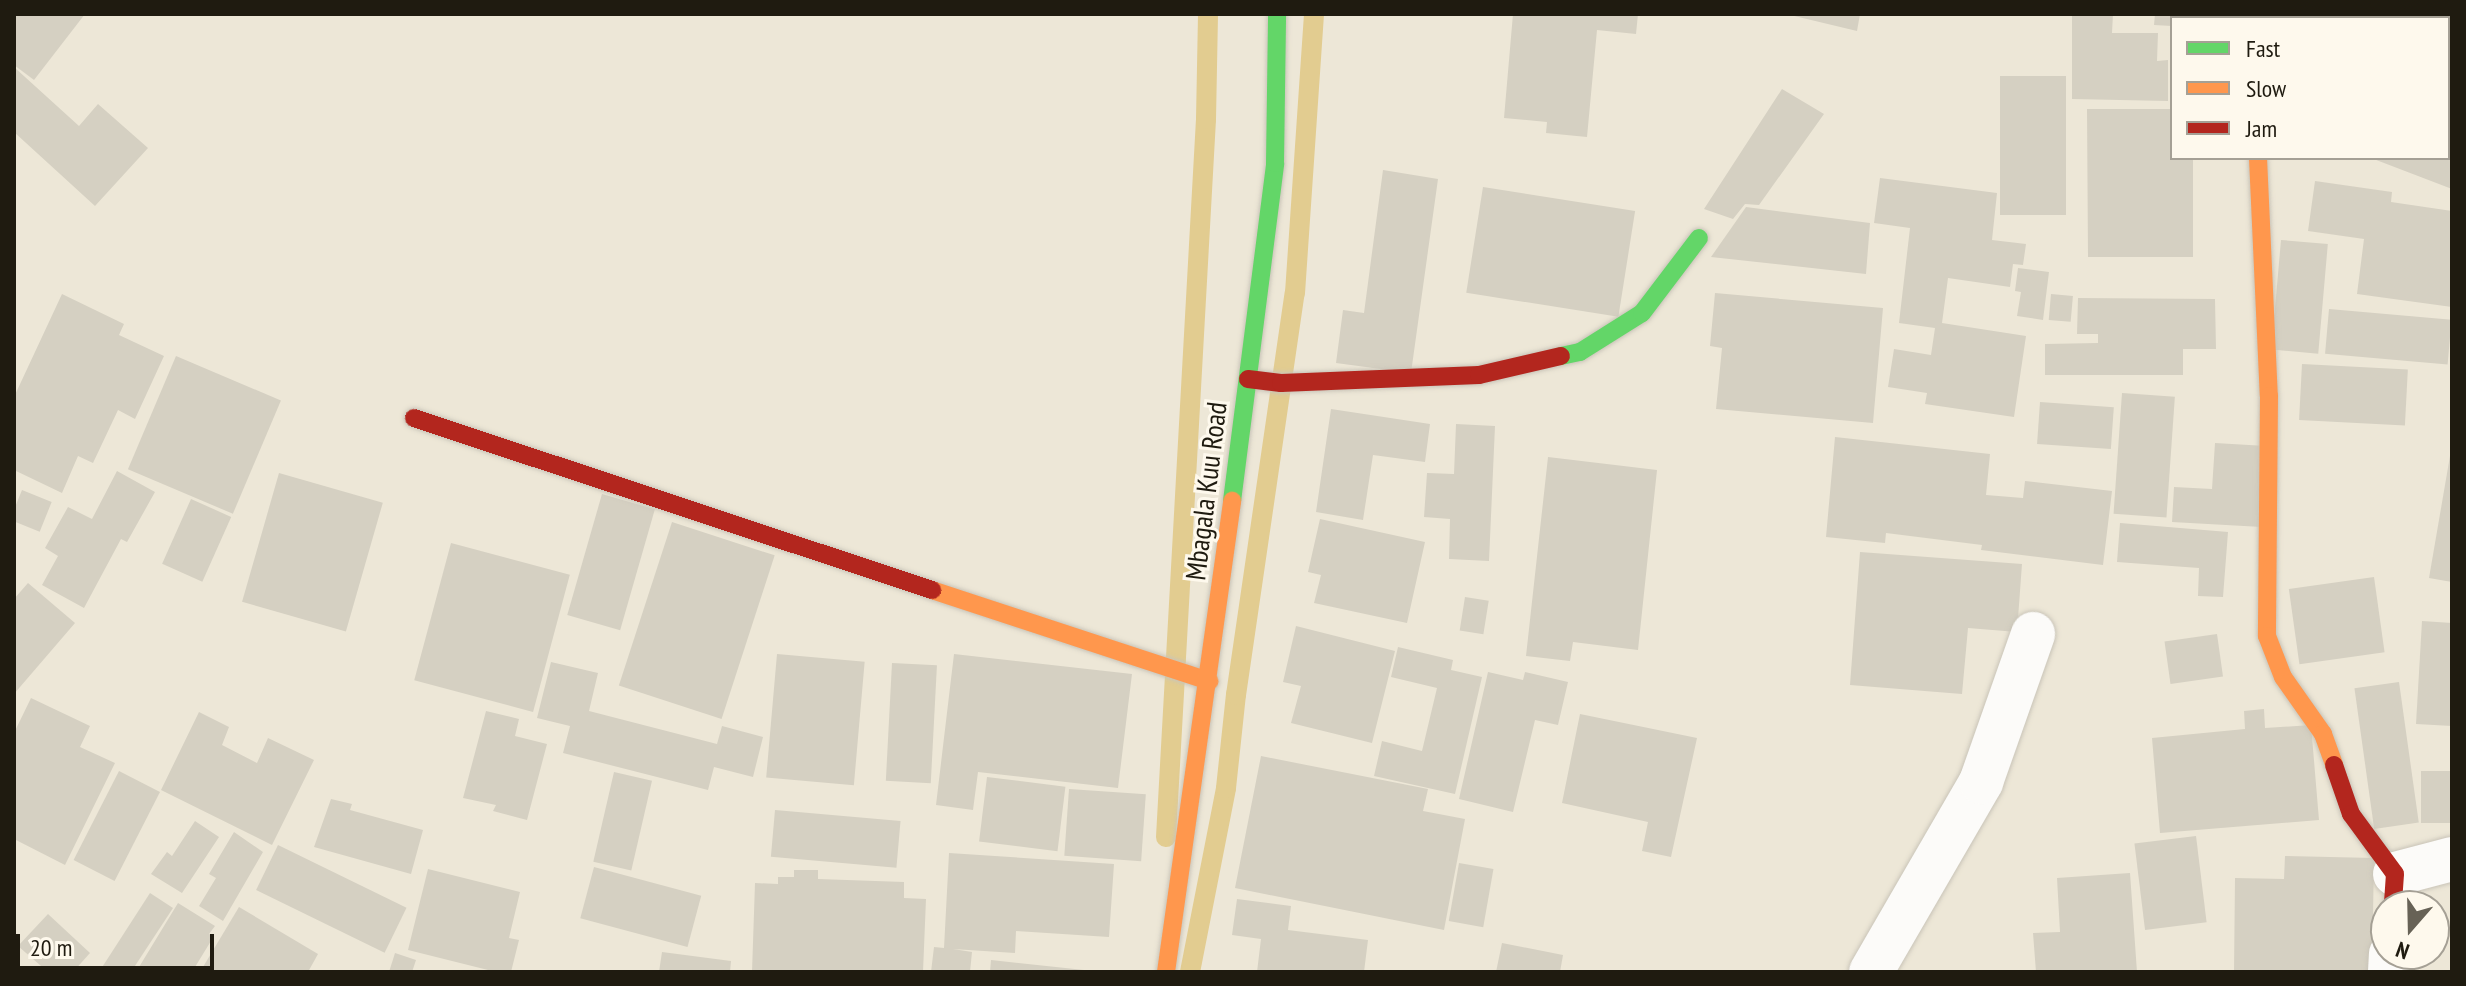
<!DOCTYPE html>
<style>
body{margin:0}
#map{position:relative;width:2466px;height:986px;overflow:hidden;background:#ede7d7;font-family:"PT Sans Narrow",sans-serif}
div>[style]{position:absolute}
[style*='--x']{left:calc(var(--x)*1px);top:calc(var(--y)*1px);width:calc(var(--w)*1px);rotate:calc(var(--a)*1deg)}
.stream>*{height:20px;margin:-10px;padding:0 10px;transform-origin:10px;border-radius:10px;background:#e2cc90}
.building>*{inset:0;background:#d5d0c2;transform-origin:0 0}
.roads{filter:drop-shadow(0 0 2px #c9c4b8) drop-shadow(0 0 2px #c9c4b8)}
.street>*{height:44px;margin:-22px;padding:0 22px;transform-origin:22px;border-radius:22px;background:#fcfbf9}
.fast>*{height:18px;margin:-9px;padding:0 9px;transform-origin:9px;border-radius:9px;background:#63d668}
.slow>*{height:18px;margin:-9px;padding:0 9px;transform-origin:9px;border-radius:9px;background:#ff974d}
.jam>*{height:18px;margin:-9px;padding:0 9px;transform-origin:9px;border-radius:9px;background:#b3261e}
span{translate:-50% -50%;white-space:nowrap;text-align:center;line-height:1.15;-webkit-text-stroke:6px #fef9ed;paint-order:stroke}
.street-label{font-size:28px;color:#1f1b10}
.frame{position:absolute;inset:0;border:16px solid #1f1b10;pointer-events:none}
.legend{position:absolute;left:2170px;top:16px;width:280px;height:144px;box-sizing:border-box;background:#fef9ed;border:2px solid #a5a095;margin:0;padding:10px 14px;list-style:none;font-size:24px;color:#1f1b10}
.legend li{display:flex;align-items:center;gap:16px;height:40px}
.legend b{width:40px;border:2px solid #a5a095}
.north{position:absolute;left:2370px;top:890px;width:80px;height:80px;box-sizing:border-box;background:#fef9ed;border:2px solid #a5a095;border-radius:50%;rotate:200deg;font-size:22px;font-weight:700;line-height:32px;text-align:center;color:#1f1b10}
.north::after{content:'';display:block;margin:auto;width:28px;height:36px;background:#676256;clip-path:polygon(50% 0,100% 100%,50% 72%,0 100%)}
.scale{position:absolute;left:16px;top:934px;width:198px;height:36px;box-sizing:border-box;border:4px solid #1f1b10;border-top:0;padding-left:10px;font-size:24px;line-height:28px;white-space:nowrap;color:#1f1b10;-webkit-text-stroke:6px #fef9ed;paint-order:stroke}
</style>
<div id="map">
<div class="stream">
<div style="--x:1166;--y:837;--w:719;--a:-86.81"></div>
<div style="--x:1206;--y:119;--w:105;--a:-88.9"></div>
<div style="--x:1190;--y:972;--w:187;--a:-78.9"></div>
<div style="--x:1226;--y:788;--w:94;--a:-83.9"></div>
<div style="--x:1236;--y:695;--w:406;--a:-81.7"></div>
<div style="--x:1295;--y:293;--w:280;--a:-86.1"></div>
</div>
<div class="building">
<div style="clip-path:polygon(14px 14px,85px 14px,34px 80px,14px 65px)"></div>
<div style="clip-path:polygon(1513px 14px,1638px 14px,1636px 34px,1597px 30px,1587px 137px,1546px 133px,1547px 122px,1504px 118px)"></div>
<div style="clip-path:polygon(1786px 14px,1860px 14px,1857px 31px)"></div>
<div style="clip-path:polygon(2072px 14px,2113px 14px,2112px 33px,2158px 33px,2157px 61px,2168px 60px,2168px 101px,2072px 99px)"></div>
<div style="clip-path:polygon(2155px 14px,2196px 14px,2195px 18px,2172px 18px,2172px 26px,2154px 25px)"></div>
<div style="clip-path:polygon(14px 67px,79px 126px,98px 104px,148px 148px,95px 206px,14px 132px)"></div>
<div style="left:2066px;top:76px;width:139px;height:66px;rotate:90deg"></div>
<div style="clip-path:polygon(1782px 89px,1824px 114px,1759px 205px,1745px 204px,1733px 219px,1704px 209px)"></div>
<div style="clip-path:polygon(2448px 92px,2452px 94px,2452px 189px,2371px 158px,2448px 158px)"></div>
<div style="clip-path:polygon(2087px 109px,2172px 109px,2172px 158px,2193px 158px,2193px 257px,2088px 257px)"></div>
<div style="clip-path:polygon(1383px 170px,1438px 179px,1411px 373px,1336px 363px,1343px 310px,1364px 313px)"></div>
<div style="clip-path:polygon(1880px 178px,1997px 193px,1992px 240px,2026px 244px,2023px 265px,2013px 264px,2010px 287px,1948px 278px,1942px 323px,2026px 336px,2014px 417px,1925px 404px,1927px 393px,1888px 387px,1894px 349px,1931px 355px,1935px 328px,1899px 323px,1910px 228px,1874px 223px)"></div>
<div style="clip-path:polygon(2315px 181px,2392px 192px,2391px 202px,2452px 211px,2452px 307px,2357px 294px,2364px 239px,2308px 231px)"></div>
<div style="left:1483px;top:187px;width:154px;height:107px;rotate:9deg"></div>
<div style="clip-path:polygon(1746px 207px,1870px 223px,1866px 274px,1711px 257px)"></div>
<div style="left:2281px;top:240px;width:47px;height:110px;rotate:5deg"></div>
<div style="clip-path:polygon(2018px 268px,2049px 272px,2043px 320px,2017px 316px,2021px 292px,2015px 291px)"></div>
<div style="clip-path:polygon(1715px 293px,1883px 308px,1873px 423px,1716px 409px,1722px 348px,1710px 346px)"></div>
<div style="clip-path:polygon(62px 294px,124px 324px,119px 335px,164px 356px,135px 419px,118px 410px,93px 463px,78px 456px,62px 493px,14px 470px,14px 397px)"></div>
<div style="left:2051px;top:294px;width:22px;height:26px;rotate:5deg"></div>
<div style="clip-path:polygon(2078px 298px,2215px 299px,2216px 349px,2183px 349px,2183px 375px,2045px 375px,2045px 344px,2098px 343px,2098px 334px,2077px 334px)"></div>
<div style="left:2329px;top:309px;width:123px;height:45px;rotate:5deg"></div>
<div style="left:176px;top:356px;width:114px;height:123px;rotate:23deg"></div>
<div style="left:2302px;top:364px;width:106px;height:56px;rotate:3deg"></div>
<div style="left:2122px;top:393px;width:53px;height:121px;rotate:4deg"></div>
<div style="left:2040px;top:402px;width:74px;height:42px;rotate:4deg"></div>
<div style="clip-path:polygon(1331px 409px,1430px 424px,1425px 462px,1373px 455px,1363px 520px,1316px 512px)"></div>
<div style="clip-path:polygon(1456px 424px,1495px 426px,1489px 561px,1449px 559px,1450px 519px,1424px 517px,1427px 473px,1454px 474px)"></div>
<div style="clip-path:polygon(1835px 437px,1990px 454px,1986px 495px,2023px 498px,2025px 481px,2112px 491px,2103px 565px,1981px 550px,1982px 545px,1886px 533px,1885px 543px,1826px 537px)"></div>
<div style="clip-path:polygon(2215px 443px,2266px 446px,2262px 527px,2172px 522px,2174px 487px,2212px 489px)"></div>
<div style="clip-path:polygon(2450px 456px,2452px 456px,2452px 582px,2429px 578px)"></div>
<div style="clip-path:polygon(1548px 457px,1657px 470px,1638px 650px,1573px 642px,1570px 661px,1526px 656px)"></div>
<div style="clip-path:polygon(117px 471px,155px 492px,127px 542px,121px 539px,84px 608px,42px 585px,58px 556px,45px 548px,68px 507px,92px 519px)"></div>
<div style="left:279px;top:473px;width:108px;height:134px;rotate:16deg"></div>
<div style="left:22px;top:490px;width:32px;height:32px;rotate:22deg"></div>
<div style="left:602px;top:494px;width:55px;height:126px;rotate:16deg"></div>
<div style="left:191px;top:499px;width:44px;height:71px;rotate:24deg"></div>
<div style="clip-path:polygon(1320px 519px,1425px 542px,1407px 623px,1314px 603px,1321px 575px,1308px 572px)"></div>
<div style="left:672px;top:522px;width:108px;height:172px;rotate:18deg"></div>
<div style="clip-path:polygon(2120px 523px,2228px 532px,2223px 597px,2198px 596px,2199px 568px,2117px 562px)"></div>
<div style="left:451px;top:543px;width:123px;height:142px;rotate:15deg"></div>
<div style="clip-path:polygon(1860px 552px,2022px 564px,2017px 632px,1968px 628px,1962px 694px,1850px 685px)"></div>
<div style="left:2374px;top:577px;width:76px;height:86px;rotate:82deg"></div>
<div style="clip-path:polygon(28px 583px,75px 623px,14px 694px,14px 599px)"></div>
<div style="left:1465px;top:597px;width:24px;height:34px;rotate:9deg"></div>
<div style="clip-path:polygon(2422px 621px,2452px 623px,2452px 726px,2416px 724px)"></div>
<div style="clip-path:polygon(1296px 626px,1395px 651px,1372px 743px,1291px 723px,1301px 686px,1283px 682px)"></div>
<div style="left:2217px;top:634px;width:43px;height:53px;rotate:82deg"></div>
<div style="clip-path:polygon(1398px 647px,1453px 660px,1451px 670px,1482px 677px,1455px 794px,1374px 776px,1382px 741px,1422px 751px,1437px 688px,1391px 677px)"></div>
<div style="left:777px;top:654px;width:88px;height:124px;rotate:5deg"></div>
<div style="clip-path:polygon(954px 654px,1132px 674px,1118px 788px,978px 772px,973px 810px,936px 805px)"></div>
<div style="clip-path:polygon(551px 662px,598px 673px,589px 711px,717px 744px,722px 726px,763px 737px,753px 777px,714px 767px,708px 790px,563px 753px,570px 726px,537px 718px)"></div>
<div style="left:892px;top:663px;width:45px;height:118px;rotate:3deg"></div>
<div style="clip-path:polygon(1488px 672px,1523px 680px,1525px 672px,1568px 682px,1558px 725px,1535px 720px,1513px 812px,1459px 799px)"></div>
<div style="left:2399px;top:682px;width:142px;height:45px;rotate:82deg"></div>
<div style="clip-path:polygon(31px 698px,90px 726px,80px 747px,115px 763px,65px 865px,14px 839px,14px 733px)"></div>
<div style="clip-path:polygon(2264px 709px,2265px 728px,2311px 725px,2319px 820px,2160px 833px,2152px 738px,2245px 729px,2244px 711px)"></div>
<div style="clip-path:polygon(486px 711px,519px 719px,515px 736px,547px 744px,527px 820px,493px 811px,496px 805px,463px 798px)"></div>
<div style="clip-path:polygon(199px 712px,229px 727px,222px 745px,257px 763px,268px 738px,314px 760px,272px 845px,161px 790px)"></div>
<div style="clip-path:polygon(1580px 714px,1697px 738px,1671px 857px,1642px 851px,1648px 822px,1562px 803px)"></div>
<div style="clip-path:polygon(1261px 756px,1428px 789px,1423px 811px,1465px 819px,1444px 930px,1235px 888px)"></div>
<div style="left:119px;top:771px;width:46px;height:100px;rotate:27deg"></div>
<div style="left:2421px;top:771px;width:31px;height:52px"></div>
<div style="left:614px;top:772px;width:39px;height:92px;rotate:13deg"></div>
<div style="left:987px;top:777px;width:79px;height:65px;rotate:7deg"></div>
<div style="left:1069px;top:789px;width:77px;height:67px;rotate:4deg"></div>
<div style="clip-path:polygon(331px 799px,352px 804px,350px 810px,423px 830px,411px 874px,314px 847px)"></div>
<div style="left:775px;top:810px;width:126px;height:47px;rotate:5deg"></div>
<div style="clip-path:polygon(195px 821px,219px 837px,182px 893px,151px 874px,167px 852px,172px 856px)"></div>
<div style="clip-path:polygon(234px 832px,263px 852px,223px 921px,199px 906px,216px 878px,209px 874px)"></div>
<div style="left:2196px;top:836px;width:87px;height:62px;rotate:83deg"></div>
<div style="left:278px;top:845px;width:143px;height:50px;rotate:26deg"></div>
<div style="clip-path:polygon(949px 853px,1114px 864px,1109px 937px,1016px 931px,1015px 953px,953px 949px,972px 952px,970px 972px,931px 972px,934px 947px,944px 948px)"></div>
<div style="clip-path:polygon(2285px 856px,2374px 858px,2372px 972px,2234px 972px,2235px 878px,2284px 879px)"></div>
<div style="left:1459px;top:863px;width:35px;height:59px;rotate:10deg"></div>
<div style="left:594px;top:867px;width:111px;height:53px;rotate:15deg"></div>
<div style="clip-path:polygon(428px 869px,520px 892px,509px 938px,519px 940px,511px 972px,496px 972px,408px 950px)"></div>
<div style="clip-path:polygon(794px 870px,818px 870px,818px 879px,904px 882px,904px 898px,926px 899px,923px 972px,752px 972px,755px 883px,778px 884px,778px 877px,794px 877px)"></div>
<div style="clip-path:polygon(2130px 873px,2137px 972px,2036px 972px,2033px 933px,2060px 932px,2057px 878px)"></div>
<div style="clip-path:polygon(150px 893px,173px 908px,131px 972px,99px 972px)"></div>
<div style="clip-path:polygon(1237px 899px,1291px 906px,1288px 930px,1368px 940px,1364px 972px,1257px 972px,1261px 939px,1232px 935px)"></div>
<div style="clip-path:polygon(178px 903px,215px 926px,209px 934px,214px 936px,192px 972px,136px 972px)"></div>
<div style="clip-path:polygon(239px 907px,318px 954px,308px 972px,200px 972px)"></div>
<div style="clip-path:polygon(48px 914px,90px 953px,73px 972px,48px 972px,18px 946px)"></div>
<div style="clip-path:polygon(1502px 943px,1563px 955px,1560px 972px,1496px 972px)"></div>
<div style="clip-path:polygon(662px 952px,731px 961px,730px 972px,659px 972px)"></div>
<div style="clip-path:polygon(395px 953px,416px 960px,412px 972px,389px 972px)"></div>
<div style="clip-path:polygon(991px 960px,1084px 970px,1084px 972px,990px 972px)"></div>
</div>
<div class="roads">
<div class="street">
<div style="--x:2312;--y:18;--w:4;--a:-63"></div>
<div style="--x:2395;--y:874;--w:59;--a:-14.7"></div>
<div style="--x:1871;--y:972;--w:220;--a:-59.9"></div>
<div style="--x:1981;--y:782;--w:157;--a:-70.6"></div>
<div style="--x:2390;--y:972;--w:18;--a:-87"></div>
</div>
<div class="fast">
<div style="--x:1561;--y:356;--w:19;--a:-12"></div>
<div style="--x:1580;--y:352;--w:73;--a:-32.2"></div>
<div style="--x:1642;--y:313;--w:94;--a:-52.8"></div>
<div style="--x:1232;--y:501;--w:341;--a:-82.7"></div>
<div style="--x:1275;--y:163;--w:149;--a:-89.2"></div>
</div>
<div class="slow">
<div style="--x:2258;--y:158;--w:238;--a:87.4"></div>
<div style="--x:2269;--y:396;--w:240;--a:90.5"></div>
<div style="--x:2267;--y:636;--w:44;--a:68.7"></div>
<div style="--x:2283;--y:677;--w:70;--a:54.9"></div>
<div style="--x:2323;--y:734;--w:33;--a:70"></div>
<div style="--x:932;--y:590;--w:292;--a:18.2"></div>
<div style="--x:1166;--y:972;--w:476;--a:-82"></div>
</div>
<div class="jam">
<div style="--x:1248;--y:379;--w:33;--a:7"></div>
<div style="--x:1281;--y:383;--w:198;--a:-2.3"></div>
<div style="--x:1479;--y:375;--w:84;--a:-13"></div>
<div style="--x:414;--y:418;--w:546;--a:18.37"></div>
<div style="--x:2334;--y:765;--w:52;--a:70.9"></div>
<div style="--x:2351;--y:814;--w:74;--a:53.7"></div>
<div style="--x:2395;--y:874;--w:32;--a:94"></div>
</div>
</div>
<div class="street-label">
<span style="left:1206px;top:491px;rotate:-83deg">Mbagala Kuu Road</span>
</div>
<div class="frame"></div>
<ul class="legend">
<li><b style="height:10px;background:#63d668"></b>Fast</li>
<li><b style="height:10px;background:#ff974d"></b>Slow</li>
<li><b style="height:10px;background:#b3261e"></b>Jam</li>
</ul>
<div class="north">N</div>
<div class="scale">20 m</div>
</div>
